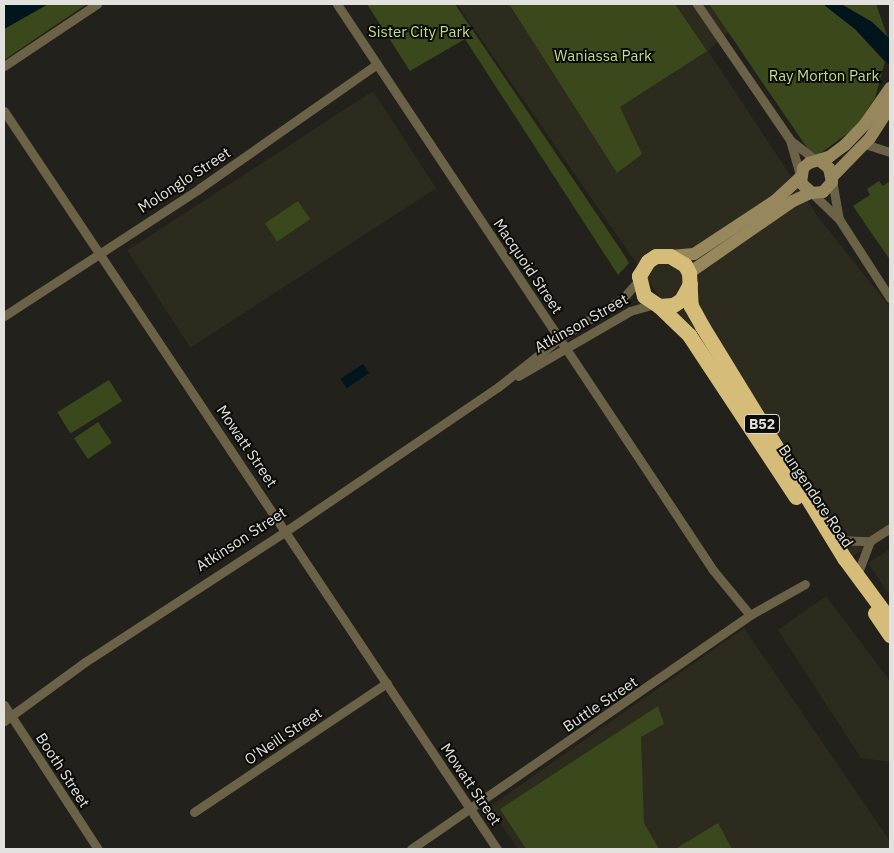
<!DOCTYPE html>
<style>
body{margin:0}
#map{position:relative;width:894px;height:853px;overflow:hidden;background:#23211b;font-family:"IBM Plex Sans",sans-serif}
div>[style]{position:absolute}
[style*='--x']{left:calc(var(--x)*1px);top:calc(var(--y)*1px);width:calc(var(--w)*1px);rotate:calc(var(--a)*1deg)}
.built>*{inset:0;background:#2d2a1e;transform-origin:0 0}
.green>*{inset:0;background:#3a481b;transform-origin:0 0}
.water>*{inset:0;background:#00151c;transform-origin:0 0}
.street>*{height:9px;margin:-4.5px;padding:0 4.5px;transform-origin:4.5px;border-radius:4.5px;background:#6b6248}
.secondary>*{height:12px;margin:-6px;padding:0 6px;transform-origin:6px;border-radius:6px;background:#96875c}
.highway>*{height:15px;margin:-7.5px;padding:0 7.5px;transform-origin:7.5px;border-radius:7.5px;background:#d5bd79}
span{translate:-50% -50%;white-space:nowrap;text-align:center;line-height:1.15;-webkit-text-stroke:4px #0b0b08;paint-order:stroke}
.shield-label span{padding:1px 4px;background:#0b0b08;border:1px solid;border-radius:4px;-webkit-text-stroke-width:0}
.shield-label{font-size:14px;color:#e2e1dd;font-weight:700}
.park-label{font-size:15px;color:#c0de83}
.street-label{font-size:15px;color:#e2e1dd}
.frame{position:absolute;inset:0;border:5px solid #e2e1dd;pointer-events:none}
</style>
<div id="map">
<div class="built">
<div style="clip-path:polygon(457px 4px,757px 4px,708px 51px,818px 217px,890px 307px,890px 534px,843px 562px)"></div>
<div style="left:373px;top:91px;width:116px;height:293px;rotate:57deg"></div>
<div style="clip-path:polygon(890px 549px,890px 596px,868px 563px)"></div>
<div style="clip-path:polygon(826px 596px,890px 681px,890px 762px,861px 758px,778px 630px)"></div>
<div style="clip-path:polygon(744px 628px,890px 841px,890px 849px,518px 849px,489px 807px)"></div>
</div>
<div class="green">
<div style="clip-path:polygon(48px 4px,87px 4px,4px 60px,4px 29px)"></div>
<div style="clip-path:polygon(367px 4px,455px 4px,621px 250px,629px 263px,618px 275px,465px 39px,410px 71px)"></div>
<div style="clip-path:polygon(509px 4px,675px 4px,707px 51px,620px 107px,642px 154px,617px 173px)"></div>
<div style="clip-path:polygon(709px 4px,823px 4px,855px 29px,885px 62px,875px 98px,856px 127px,814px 158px)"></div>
<div style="clip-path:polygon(841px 4px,876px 4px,888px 38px,872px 22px)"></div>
<div style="clip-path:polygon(879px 181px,883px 186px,890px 181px,890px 260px,853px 206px,870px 195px,867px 189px)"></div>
<div style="left:298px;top:201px;width:22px;height:40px;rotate:56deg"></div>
<div style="left:109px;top:380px;width:25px;height:61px;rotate:58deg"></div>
<div style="left:98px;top:422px;width:25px;height:29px;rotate:56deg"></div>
<div style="clip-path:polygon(658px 706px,664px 724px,641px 737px,644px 823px,659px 849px,526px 849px,500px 809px)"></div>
<div style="clip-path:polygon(718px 823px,732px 849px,675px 849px)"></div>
</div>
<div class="water">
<div style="clip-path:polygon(4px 4px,48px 4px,4px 29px)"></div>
<div style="clip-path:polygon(823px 4px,841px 4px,872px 22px,890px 39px,890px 66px,855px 29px)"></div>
<div style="left:363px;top:364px;width:11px;height:27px;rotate:56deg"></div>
</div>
<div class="street">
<div style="--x:337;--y:4;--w:680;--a:56.4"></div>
<div style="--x:713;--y:570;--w:58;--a:50.6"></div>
<div style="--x:697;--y:4;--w:165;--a:55.6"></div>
<div style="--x:790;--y:140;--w:34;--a:38"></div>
<div style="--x:4;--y:66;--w:112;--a:-33.7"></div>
<div style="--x:4;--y:111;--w:888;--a:56.26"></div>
<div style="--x:790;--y:140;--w:37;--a:74"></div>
<div style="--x:865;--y:144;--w:26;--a:18"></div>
<div style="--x:832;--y:180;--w:39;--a:80"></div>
<div style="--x:812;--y:193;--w:37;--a:44"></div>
<div style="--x:839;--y:219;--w:94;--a:57.2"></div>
<div style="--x:4;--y:316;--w:234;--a:-33.1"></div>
<div style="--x:200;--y:188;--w:216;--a:-35"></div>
<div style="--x:518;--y:376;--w:129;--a:-30.1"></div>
<div style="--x:630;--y:311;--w:26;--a:-16"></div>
<div style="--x:834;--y:540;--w:36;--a:2"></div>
<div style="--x:857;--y:575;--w:36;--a:-69"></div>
<div style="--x:870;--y:541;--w:24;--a:-33"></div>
<div style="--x:4;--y:705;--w:172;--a:56.9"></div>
<div style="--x:4;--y:721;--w:100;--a:-36.1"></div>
<div style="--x:85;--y:662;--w:240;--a:-33.1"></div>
<div style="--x:286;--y:531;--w:256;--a:-34.2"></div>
<div style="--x:498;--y:387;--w:79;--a:-38.3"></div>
<div style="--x:560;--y:338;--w:73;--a:-32.2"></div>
<div style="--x:622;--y:299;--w:25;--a:-48"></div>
<div style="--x:194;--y:812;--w:232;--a:-33.8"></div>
<div style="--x:411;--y:849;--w:412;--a:-34.6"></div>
<div style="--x:750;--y:615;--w:63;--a:-29.4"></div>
</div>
<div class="secondary">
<div style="--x:820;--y:161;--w:11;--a:38"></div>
<div style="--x:829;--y:168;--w:14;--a:78"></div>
<div style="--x:832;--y:182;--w:13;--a:132"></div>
<div style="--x:823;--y:192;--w:11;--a:175"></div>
<div style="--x:812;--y:193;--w:15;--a:-138"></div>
<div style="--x:801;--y:183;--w:15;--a:-82"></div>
<div style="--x:803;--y:168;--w:8;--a:-40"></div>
<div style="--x:809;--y:163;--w:21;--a:-17"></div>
<div style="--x:829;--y:157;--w:20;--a:-37"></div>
<div style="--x:845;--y:145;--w:29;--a:-46"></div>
<div style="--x:865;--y:124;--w:44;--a:-55.2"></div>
<div style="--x:832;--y:177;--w:54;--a:-45.7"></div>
<div style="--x:870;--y:138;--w:27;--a:-57"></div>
<div style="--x:885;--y:115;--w:18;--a:-74"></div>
<div style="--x:670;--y:256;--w:24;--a:-5"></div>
<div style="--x:694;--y:254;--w:98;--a:-33.4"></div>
<div style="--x:776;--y:200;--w:33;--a:-43"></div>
<div style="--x:689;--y:273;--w:126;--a:-34.7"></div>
<div style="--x:793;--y:201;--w:19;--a:-25"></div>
</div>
<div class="highway">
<div style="--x:690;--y:284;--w:18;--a:119"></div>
<div style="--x:681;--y:300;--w:9;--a:148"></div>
<div style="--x:673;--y:305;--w:14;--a:176"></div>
<div style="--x:659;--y:306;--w:18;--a:-146"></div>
<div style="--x:644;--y:296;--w:21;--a:-104"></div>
<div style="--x:639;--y:276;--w:17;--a:-59"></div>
<div style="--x:648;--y:261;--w:9;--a:-32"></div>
<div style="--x:656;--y:256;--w:14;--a:0"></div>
<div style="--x:670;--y:256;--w:17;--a:31"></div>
<div style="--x:685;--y:265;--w:9;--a:63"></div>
<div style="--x:689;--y:273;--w:33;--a:87"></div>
<div style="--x:691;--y:306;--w:23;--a:61"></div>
<div style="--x:702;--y:326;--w:273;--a:58.5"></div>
<div style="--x:845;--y:559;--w:76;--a:53.6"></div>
<div style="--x:659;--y:306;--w:42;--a:44"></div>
<div style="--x:689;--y:335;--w:194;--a:56.6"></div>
<div style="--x:875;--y:613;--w:27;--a:56"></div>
</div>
<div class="shield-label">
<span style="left:762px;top:424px">B52</span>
</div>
<div class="park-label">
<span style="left:419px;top:32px">Sister City Park</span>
<span style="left:603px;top:56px">Waniassa Park</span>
<span style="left:824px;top:76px">Ray Morton Park</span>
</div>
<div class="street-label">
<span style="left:184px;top:180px;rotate:-33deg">Molonglo Street</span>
<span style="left:528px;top:266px;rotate:56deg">Macquoid Street</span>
<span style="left:581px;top:323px;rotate:-29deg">Atkinson Street</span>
<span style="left:247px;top:446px;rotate:56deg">Mowatt Street</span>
<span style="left:816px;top:496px;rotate:56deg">Bungendore Road</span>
<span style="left:241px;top:539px;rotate:-33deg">Atkinson Street</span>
<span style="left:600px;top:704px;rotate:-34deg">Buttle Street</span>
<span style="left:283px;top:736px;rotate:-34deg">O'Neill Street</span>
<span style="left:63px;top:770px;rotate:57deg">Booth Street</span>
<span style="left:471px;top:784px;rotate:56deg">Mowatt Street</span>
</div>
<div class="frame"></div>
</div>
